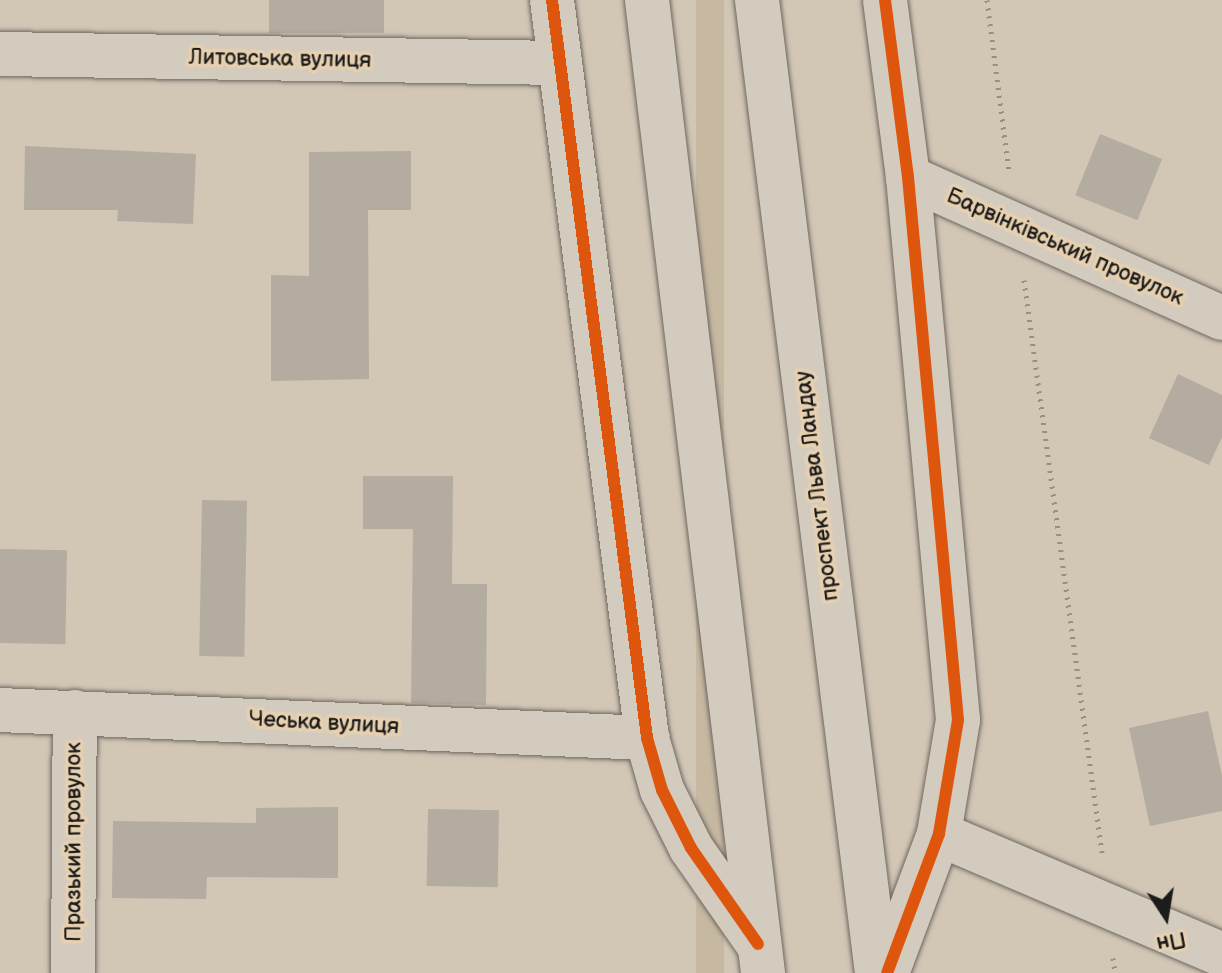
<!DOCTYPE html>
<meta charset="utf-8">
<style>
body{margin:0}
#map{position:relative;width:1222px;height:973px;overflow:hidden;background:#d2c6b5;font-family:"Balsamiq Sans",sans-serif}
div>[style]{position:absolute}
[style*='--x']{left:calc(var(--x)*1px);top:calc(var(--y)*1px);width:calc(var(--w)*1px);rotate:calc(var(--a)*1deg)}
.green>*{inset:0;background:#c7b8a2;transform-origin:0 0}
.building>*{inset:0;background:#b4aca0;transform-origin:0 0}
.path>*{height:5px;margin-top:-2.5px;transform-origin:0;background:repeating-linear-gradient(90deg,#959087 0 2px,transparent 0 8px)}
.roads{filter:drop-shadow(0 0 2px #6e6861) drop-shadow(0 0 2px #6e6861)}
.street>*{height:44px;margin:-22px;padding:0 22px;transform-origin:22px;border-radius:22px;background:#d4cbbf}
.primary>*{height:44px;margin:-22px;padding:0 22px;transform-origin:22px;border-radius:22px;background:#d4cbbf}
.cycleway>*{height:12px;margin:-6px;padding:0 6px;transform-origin:6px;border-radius:6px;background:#de560d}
span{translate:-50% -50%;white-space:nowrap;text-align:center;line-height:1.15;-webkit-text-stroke:7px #e6d0af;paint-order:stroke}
.street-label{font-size:22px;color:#1c1c1c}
.north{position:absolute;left:1126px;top:877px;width:80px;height:80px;-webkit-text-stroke:6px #e6d0af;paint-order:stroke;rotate:168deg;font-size:22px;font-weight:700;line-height:32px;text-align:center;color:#1c1c1c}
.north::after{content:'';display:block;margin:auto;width:28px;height:36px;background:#1c1c1c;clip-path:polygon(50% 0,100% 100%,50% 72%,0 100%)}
</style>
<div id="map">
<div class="green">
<div style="left:696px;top:0;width:28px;height:980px"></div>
</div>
<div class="building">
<div style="left:269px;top:0;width:115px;height:33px"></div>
<div style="left:1100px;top:134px;width:67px;height:66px;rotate:22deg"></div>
<div style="clip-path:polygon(25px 146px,196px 154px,193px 224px,117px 221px,118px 210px,24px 210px)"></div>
<div style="clip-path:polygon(411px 151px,411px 210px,368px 210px,369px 379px,271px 381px,271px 275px,309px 276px,309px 152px)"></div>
<div style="clip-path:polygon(1178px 374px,1222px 395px,1222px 437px,1209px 465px,1149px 438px)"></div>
<div style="clip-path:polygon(363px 476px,453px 476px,452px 584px,487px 584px,486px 705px,411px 703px,413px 529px,363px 529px)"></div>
<div style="left:202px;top:500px;width:45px;height:156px;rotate:1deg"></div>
<div style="left:0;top:549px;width:67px;height:94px;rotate:1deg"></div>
<div style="clip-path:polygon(1208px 711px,1222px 776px,1222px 811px,1150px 826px,1129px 728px)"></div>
<div style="clip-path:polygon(338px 807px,338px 878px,207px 877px,206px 899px,112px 898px,113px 821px,256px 823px,256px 808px)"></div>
<div style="left:428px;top:809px;width:71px;height:77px;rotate:1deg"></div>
</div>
<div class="path">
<div style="--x:987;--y:0;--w:172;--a:82.7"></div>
<div style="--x:1024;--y:280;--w:578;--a:82.25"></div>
<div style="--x:1113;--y:958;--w:15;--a:82"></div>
</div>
<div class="roads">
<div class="street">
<div style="--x:552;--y:0;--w:744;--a:82.66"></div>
<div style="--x:647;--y:738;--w:54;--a:73.9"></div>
<div style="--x:662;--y:790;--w:65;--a:63.4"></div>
<div style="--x:691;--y:848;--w:117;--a:55.1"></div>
<div style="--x:885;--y:0;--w:178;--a:82.6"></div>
<div style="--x:908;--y:177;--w:545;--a:84.74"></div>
<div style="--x:958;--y:720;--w:116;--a:99.5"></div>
<div style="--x:939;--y:834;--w:148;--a:110.5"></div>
<div style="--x:0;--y:54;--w:560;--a:0.92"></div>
<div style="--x:908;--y:177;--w:344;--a:24.2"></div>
<div style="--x:0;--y:710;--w:648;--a:2.48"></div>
<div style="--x:939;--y:834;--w:308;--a:23.1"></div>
<div style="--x:73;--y:973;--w:261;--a:-89.6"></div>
</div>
<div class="primary">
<div style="--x:647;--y:0;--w:980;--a:83.2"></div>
<div style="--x:757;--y:0;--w:980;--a:82.97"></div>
</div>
</div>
<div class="cycleway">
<div style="--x:552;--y:0;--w:744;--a:82.66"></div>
<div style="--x:647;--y:738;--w:54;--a:73.9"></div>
<div style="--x:662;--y:790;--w:65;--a:63.4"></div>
<div style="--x:691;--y:848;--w:117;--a:55.1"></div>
<div style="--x:885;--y:0;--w:178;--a:82.6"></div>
<div style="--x:908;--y:177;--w:545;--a:84.74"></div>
<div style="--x:958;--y:720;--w:116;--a:99.5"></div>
<div style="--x:939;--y:834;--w:148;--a:110.5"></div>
</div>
<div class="street-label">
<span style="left:280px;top:59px;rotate:1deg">Литовська вулиця</span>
<span style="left:1065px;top:247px;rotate:24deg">Барвінківський провулок</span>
<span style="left:817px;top:486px;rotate:-97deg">проспект Льва Ландау</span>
<span style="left:324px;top:723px;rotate:3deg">Чеська вулиця</span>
<span style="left:74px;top:842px;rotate:-90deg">Празький провулок</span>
</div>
<div class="north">Пн</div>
</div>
